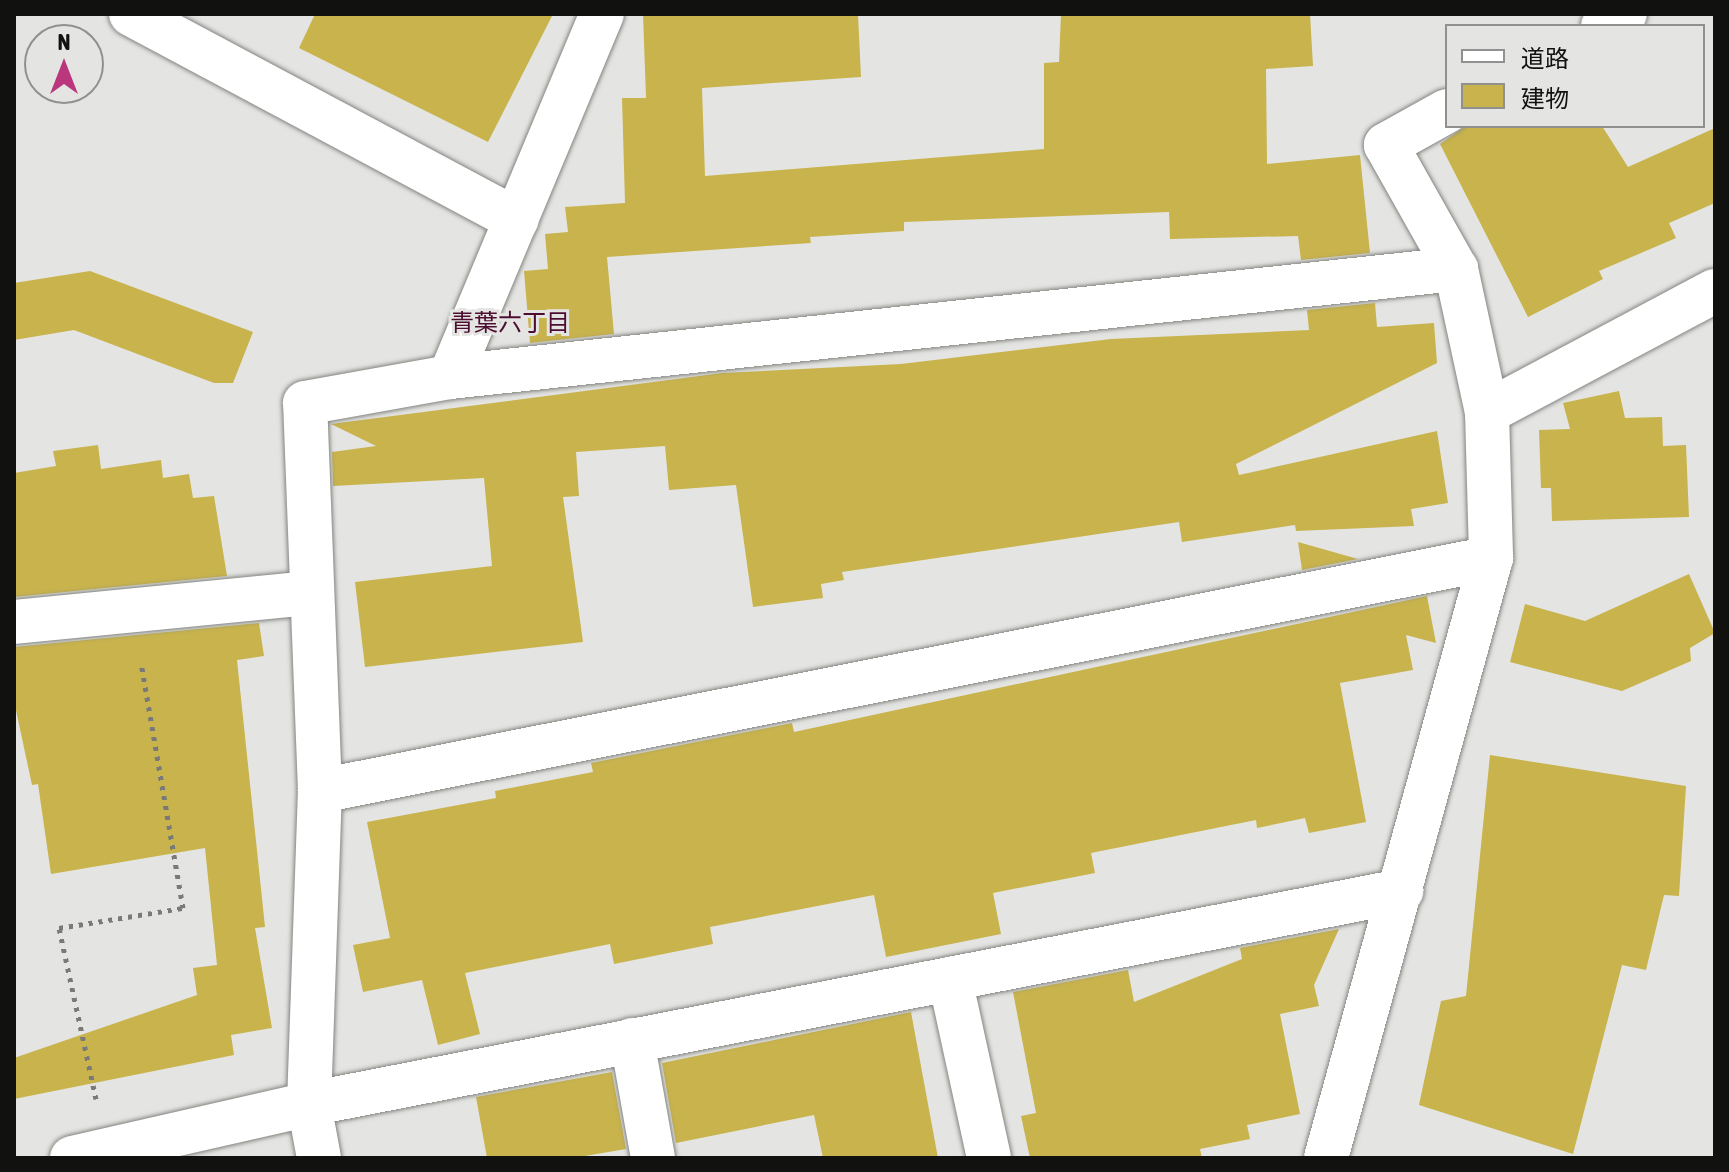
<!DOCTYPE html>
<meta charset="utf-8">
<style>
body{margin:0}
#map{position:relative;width:1729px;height:1172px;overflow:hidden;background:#e4e5e2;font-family:"Asap Condensed","Noto Sans JP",sans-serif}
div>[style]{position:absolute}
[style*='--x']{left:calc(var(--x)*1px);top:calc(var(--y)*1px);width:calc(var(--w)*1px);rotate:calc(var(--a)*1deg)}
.building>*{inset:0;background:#c8b34d}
.path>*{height:5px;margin-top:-2.5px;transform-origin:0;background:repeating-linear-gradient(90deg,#797977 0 4px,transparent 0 10px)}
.roads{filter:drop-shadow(0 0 2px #838581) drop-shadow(0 0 2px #838581)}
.minor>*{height:44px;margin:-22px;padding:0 22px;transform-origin:22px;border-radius:22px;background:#fff}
span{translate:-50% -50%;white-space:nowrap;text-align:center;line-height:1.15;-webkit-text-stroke:6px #e4e5e2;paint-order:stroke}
.neighbourhood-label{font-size:24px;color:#4c0d30}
.frame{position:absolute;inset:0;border:16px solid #111110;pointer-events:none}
.legend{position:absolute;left:1445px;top:24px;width:260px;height:104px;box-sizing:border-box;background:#e4e5e2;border:2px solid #90908e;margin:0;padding:10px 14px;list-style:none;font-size:24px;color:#111110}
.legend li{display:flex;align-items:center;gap:16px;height:40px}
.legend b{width:40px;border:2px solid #90908e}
.north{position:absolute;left:24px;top:24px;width:80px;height:80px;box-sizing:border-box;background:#e4e5e2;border:2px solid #90908e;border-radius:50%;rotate:0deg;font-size:22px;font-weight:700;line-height:32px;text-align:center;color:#111110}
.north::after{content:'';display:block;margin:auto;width:28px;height:36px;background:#ba377e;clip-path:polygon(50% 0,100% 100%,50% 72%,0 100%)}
</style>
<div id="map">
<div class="building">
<div style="clip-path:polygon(315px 14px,535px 14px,552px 16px,488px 142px,299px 48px)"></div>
<div style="clip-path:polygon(643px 14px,858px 14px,861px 77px,702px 88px,705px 176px,1044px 149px,1044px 63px,1059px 62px,1061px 14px,1310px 14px,1313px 66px,1266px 69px,1267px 164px,1360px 155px,1370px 253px,1301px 260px,1298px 236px,1170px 239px,1169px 212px,904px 222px,904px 231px,810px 237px,811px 243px,607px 257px,614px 334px,530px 343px,524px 271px,548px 269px,545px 234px,568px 232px,565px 207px,625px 203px,622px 98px,646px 98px)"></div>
<div style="clip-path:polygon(1466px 126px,1602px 126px,1628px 167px,1715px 128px,1715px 203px,1669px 223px,1676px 238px,1599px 271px,1603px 279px,1528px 317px,1440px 144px)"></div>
<div style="clip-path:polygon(90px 271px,253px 332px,233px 383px,214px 383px,74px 330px,14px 340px,14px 283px)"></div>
<div style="clip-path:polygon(1375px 303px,1377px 327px,1434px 323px,1437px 363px,1236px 464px,1239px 475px,1437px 431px,1448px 503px,1411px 509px,1414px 526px,1296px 531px,1295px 525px,1182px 542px,1179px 522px,842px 572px,844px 580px,821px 584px,823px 598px,753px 607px,736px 485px,669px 490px,665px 446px,576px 452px,579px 496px,563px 497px,583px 642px,365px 667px,355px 582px,492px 566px,484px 478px,333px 486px,332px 452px,376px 446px,331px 424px,722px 373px,901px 364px,1111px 339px,1309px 330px,1307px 310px)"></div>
<div style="clip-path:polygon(1619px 391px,1625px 418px,1662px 417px,1663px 446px,1686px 445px,1689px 517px,1552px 521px,1551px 488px,1541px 488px,1539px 430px,1570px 429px,1563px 403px)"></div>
<div style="clip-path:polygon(98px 445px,101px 469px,161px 460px,163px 478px,189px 474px,193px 498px,214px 496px,227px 576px,14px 597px,14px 473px,56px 466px,53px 451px)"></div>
<div style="clip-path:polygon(1298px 542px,1358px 559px,1302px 570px)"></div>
<div style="clip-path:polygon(1689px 574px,1715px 633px,1690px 648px,1691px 661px,1622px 691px,1510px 662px,1525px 604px,1585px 621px)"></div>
<div style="clip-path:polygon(1427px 596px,1436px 643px,1406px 635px,1413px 670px,1340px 683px,1366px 822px,1309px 833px,1305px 818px,1257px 828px,1256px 820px,1091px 853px,1095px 873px,993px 893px,1001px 934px,886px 957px,874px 895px,710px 927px,713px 944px,614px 964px,610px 944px,465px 973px,480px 1034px,438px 1045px,422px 980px,363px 992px,353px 945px,390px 938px,367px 822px,496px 798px,495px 791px,593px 772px,591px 763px,792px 723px,794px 732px)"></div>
<div style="clip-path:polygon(259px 623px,264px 656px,237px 660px,265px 927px,255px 928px,272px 1028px,231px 1035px,234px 1055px,14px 1099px,14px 1058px,197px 995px,193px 968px,217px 965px,205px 848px,51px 874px,38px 784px,32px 785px,14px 701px,14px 647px)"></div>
<div style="clip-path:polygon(1490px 755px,1686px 786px,1679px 896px,1664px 895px,1646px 970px,1622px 965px,1573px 1154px,1419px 1105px,1441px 1001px,1466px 996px)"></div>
<div style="clip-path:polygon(1339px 929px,1314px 985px,1319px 1006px,1280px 1014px,1300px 1114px,1247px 1125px,1250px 1139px,1200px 1149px,1202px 1158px,1030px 1158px,1021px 1116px,1036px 1113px,1013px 992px,1128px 970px,1134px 1002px,1242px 959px,1240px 948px)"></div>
<div style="clip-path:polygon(911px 1012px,938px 1158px,823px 1158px,814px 1115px,676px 1143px,662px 1063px)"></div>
<div style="clip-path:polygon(612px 1072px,626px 1149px,573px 1158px,487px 1158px,476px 1097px)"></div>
</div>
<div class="path">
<div style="--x:96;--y:1099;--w:175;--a:-102.2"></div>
<div style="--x:59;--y:928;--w:126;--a:-9.2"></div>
<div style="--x:183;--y:908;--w:250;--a:-99.7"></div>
</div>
<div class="roads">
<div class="minor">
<div style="--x:131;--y:14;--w:437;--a:28.1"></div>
<div style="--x:1603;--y:26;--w:25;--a:-29"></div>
<div style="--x:1447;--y:111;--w:70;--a:150.9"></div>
<div style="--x:1386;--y:145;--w:142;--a:60.6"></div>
<div style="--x:450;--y:377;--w:394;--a:-67.3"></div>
<div style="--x:1487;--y:412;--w:258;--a:-28"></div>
<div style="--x:14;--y:622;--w:299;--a:-5.6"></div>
<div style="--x:320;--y:791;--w:1194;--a:-11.25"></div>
<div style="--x:950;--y:979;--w:183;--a:77.7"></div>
<div style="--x:632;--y:1040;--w:120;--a:79.9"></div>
<div style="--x:72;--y:1158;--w:243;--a:-12.8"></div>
<div style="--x:309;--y:1104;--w:1113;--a:-11.04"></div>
<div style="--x:319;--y:1158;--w:55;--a:-100.5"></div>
<div style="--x:309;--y:1104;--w:313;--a:-88"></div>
<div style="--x:320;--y:791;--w:388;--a:-92.2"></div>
<div style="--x:305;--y:403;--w:147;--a:-10.2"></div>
<div style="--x:450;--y:377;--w:1012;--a:-6.13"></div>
<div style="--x:1456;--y:269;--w:146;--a:77.8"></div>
<div style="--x:1487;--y:412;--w:146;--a:88.4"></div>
<div style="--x:1491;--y:558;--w:622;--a:105.38"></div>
</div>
</div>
<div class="neighbourhood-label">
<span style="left:510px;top:323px">青葉六丁目</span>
</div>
<div class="frame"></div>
<ul class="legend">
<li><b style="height:10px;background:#fff"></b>道路</li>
<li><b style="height:22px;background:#c8b34d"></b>建物</li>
</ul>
<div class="north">N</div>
</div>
